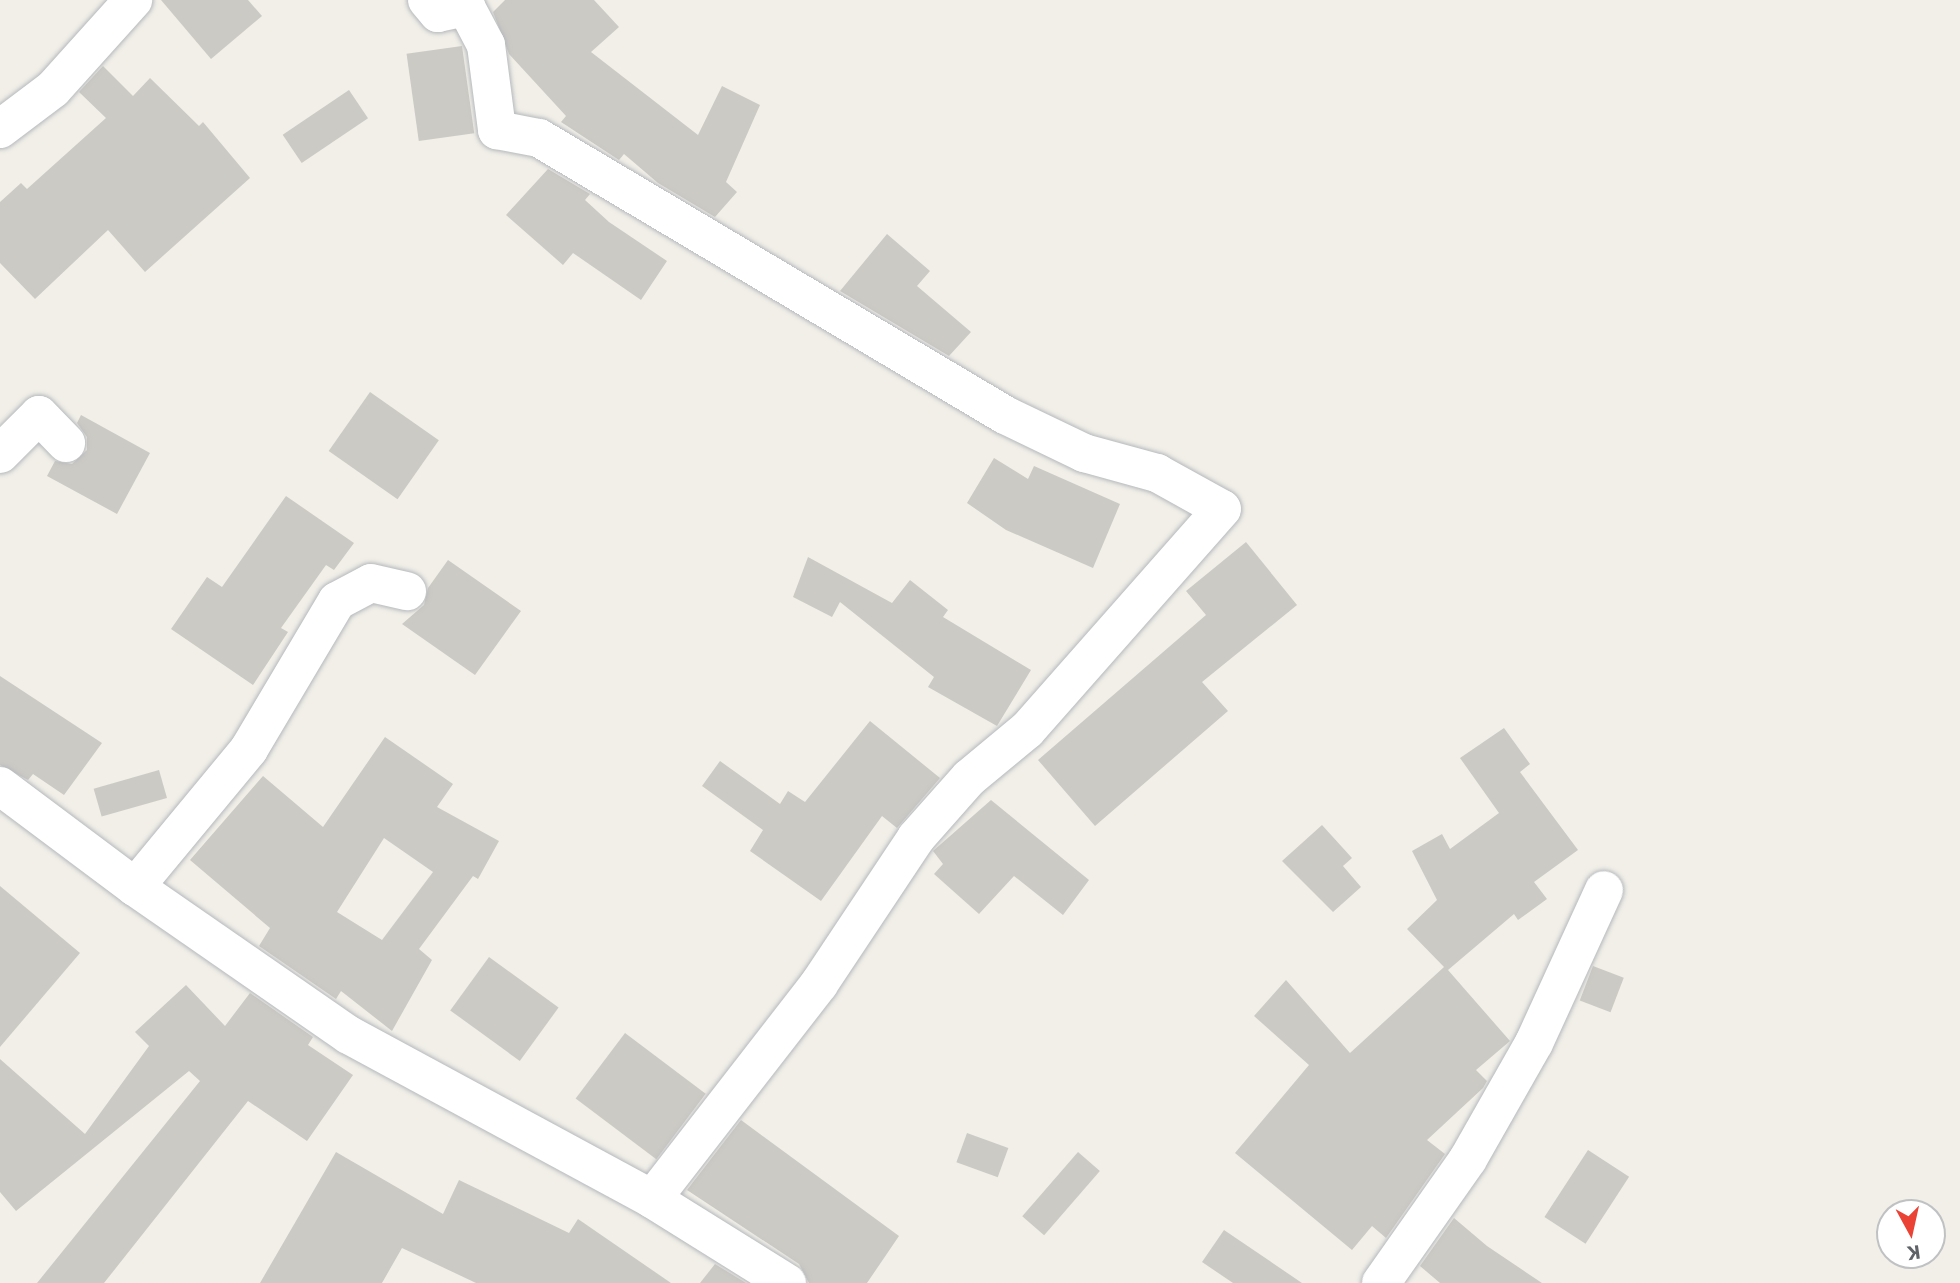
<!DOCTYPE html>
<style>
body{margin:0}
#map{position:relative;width:1960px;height:1283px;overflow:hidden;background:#f1efe8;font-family:Commissioner,sans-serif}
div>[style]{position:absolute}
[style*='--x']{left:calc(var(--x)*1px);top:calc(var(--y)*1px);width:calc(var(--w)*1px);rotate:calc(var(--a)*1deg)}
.building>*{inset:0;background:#cccac5;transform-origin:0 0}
.roads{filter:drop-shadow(0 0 2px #b5b8bc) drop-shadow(0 0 2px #b5b8bc)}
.minor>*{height:38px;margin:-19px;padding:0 19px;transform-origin:19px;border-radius:19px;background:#fff}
.tertiary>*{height:38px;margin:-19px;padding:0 19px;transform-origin:19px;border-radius:19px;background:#fff}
span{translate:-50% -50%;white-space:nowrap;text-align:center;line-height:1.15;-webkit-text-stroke:6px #fff;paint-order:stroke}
.north{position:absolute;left:1876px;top:1199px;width:70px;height:70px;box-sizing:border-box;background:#fff;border:2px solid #bfc1c3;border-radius:50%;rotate:172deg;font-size:19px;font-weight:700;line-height:28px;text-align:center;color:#5f6368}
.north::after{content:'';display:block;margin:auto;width:24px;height:32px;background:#ea4335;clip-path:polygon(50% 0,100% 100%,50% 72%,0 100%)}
</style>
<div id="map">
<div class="building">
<div style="clip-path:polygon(161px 0,248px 0,262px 16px,211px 59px)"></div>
<div style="clip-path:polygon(505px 0,594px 0,619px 27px,591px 52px,698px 135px,722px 86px,760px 105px,726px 182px,737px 192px,715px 217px,658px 183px,624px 154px,619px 160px,561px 122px,566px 116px,509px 54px,493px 12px)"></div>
<div style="left:462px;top:46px;width:88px;height:56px;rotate:82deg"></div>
<div style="clip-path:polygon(103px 66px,133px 96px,150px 78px,199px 126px,203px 122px,250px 178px,145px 272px,108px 230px,35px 299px,0 263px,0 202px,21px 183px,27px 189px,106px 118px,79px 92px)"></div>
<div style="left:349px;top:90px;width:34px;height:80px;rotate:56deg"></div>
<div style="clip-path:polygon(548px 169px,590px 194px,585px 200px,609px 222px,667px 261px,641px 300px,573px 253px,563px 265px,506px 215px)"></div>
<div style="clip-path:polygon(887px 234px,930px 271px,917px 286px,971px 332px,949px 356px,840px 291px)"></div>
<div style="left:370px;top:392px;width:84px;height:72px;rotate:35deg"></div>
<div style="clip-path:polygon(81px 415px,150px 453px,117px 514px,47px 476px,55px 461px,72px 464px,87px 450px,87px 437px,77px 423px)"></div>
<div style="clip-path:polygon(994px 458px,1028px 479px,1034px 466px,1120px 504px,1093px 568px,1006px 530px,967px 503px)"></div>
<div style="clip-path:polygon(286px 496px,354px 543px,334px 570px,326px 565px,281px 628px,288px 632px,253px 685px,171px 629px,207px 577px,222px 587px)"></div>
<div style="clip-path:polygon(1246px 542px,1297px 605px,1202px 682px,1228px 711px,1095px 826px,1038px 760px,1206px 615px,1186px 591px)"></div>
<div style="clip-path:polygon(808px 557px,892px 603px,910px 580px,948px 610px,943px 617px,1031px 670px,997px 726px,928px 687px,934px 677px,840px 602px,832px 617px,793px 597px)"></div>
<div style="clip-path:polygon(448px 560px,521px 611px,475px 675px,402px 624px,424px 605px,428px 588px)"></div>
<div style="clip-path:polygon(0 676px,102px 743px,64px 795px,33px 774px,28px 780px,0 765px)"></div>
<div style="clip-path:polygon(870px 721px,940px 778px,897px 828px,882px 816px,821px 901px,750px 851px,763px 830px,702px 786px,720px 761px,780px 804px,788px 791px,805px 802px)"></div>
<div style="clip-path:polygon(1504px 728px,1530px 764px,1520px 772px,1578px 850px,1534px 882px,1547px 899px,1518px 920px,1514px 914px,1448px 970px,1510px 1041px,1476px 1070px,1487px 1081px,1483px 1088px,1427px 1140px,1445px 1154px,1386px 1238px,1372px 1226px,1352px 1250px,1235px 1153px,1309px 1065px,1254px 1016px,1286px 980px,1350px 1053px,1444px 967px,1407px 929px,1437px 900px,1412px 851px,1442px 834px,1450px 849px,1499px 813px,1460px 758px)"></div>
<div style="clip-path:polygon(evenodd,385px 737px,453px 784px,437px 807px,499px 841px,478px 879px,473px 876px,419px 949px,432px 960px,392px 1031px,341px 991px,336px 999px,259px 946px,270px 928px,190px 860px,263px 776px,323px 827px,385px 737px,384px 838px,433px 872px,382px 940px,337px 912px,384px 838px)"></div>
<div style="left:159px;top:770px;width:29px;height:68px;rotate:74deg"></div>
<div style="clip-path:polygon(991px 800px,1089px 880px,1063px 915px,1014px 876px,979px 914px,934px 874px,943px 864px,933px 851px)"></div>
<div style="clip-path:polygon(1322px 825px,1352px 858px,1343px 866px,1361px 887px,1333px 912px,1282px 861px)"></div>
<div style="clip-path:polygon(0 886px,80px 953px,0 1047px)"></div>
<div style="left:489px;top:957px;width:86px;height:66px;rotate:36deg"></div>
<div style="left:1593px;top:966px;width:33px;height:37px;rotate:21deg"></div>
<div style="clip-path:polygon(186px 985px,225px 1026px,250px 993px,313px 1037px,308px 1045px,353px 1075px,307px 1141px,248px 1101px,104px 1283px,37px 1283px,200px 1081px,189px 1071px,16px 1211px,0 1192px,0 1059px,85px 1134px,149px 1046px,135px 1032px)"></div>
<div style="left:625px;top:1033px;width:101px;height:82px;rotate:37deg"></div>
<div style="clip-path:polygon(741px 1120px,899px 1236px,867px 1283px,809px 1283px,799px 1264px,687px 1190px)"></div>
<div style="left:967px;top:1133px;width:44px;height:31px;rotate:20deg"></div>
<div style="left:1588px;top:1150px;width:49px;height:80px;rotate:33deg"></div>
<div style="clip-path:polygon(336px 1152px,443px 1214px,459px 1180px,569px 1233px,578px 1219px,671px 1283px,476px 1283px,402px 1248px,382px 1283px,260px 1283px)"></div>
<div style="left:1078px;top:1152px;width:29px;height:85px;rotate:41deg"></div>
<div style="clip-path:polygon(1454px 1218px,1487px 1246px,1542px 1283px,1440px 1283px,1420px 1266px)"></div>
<div style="clip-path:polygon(1224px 1230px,1302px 1283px,1233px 1283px,1202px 1262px)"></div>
<div style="clip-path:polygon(715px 1264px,746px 1283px,700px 1283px)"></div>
</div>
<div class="roads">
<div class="minor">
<div style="--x:427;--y:0;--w:17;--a:50"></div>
<div style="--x:438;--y:13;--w:29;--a:-12"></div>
<div style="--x:466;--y:7;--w:43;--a:62.2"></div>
<div style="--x:486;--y:45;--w:86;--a:82.6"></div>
<div style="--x:497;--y:130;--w:43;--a:10.8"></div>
<div style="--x:539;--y:138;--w:542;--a:30.73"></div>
<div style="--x:1005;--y:415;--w:88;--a:25.7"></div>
<div style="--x:1084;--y:453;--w:76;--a:15.3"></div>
<div style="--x:1157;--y:473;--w:74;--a:29"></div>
<div style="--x:1222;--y:509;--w:295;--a:131.4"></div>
<div style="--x:1027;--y:730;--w:75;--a:140.4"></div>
<div style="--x:969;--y:778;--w:80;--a:131.5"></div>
<div style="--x:916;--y:838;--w:175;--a:123.6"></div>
<div style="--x:819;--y:984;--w:272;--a:127.8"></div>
<div style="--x:0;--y:129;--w:66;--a:-37"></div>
<div style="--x:53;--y:89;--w:120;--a:-48"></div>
<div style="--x:0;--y:454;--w:55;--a:-45"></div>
<div style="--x:39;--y:415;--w:39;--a:46"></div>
<div style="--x:135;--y:887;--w:179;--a:-50.4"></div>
<div style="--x:249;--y:749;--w:172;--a:-59.3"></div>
<div style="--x:337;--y:601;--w:38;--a:-28"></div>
<div style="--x:371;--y:583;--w:37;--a:13"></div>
<div style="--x:1381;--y:1283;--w:151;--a:-54.9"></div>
<div style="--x:1468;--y:1159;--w:133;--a:-60.4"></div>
<div style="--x:1534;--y:1043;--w:168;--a:-65.4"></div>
</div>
<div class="tertiary">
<div style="--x:0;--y:786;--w:169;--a:36.8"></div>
<div style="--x:135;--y:887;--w:260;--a:34.7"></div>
<div style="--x:349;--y:1035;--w:345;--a:28.4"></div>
<div style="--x:652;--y:1199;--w:159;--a:31.9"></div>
</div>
</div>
<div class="north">K</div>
</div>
